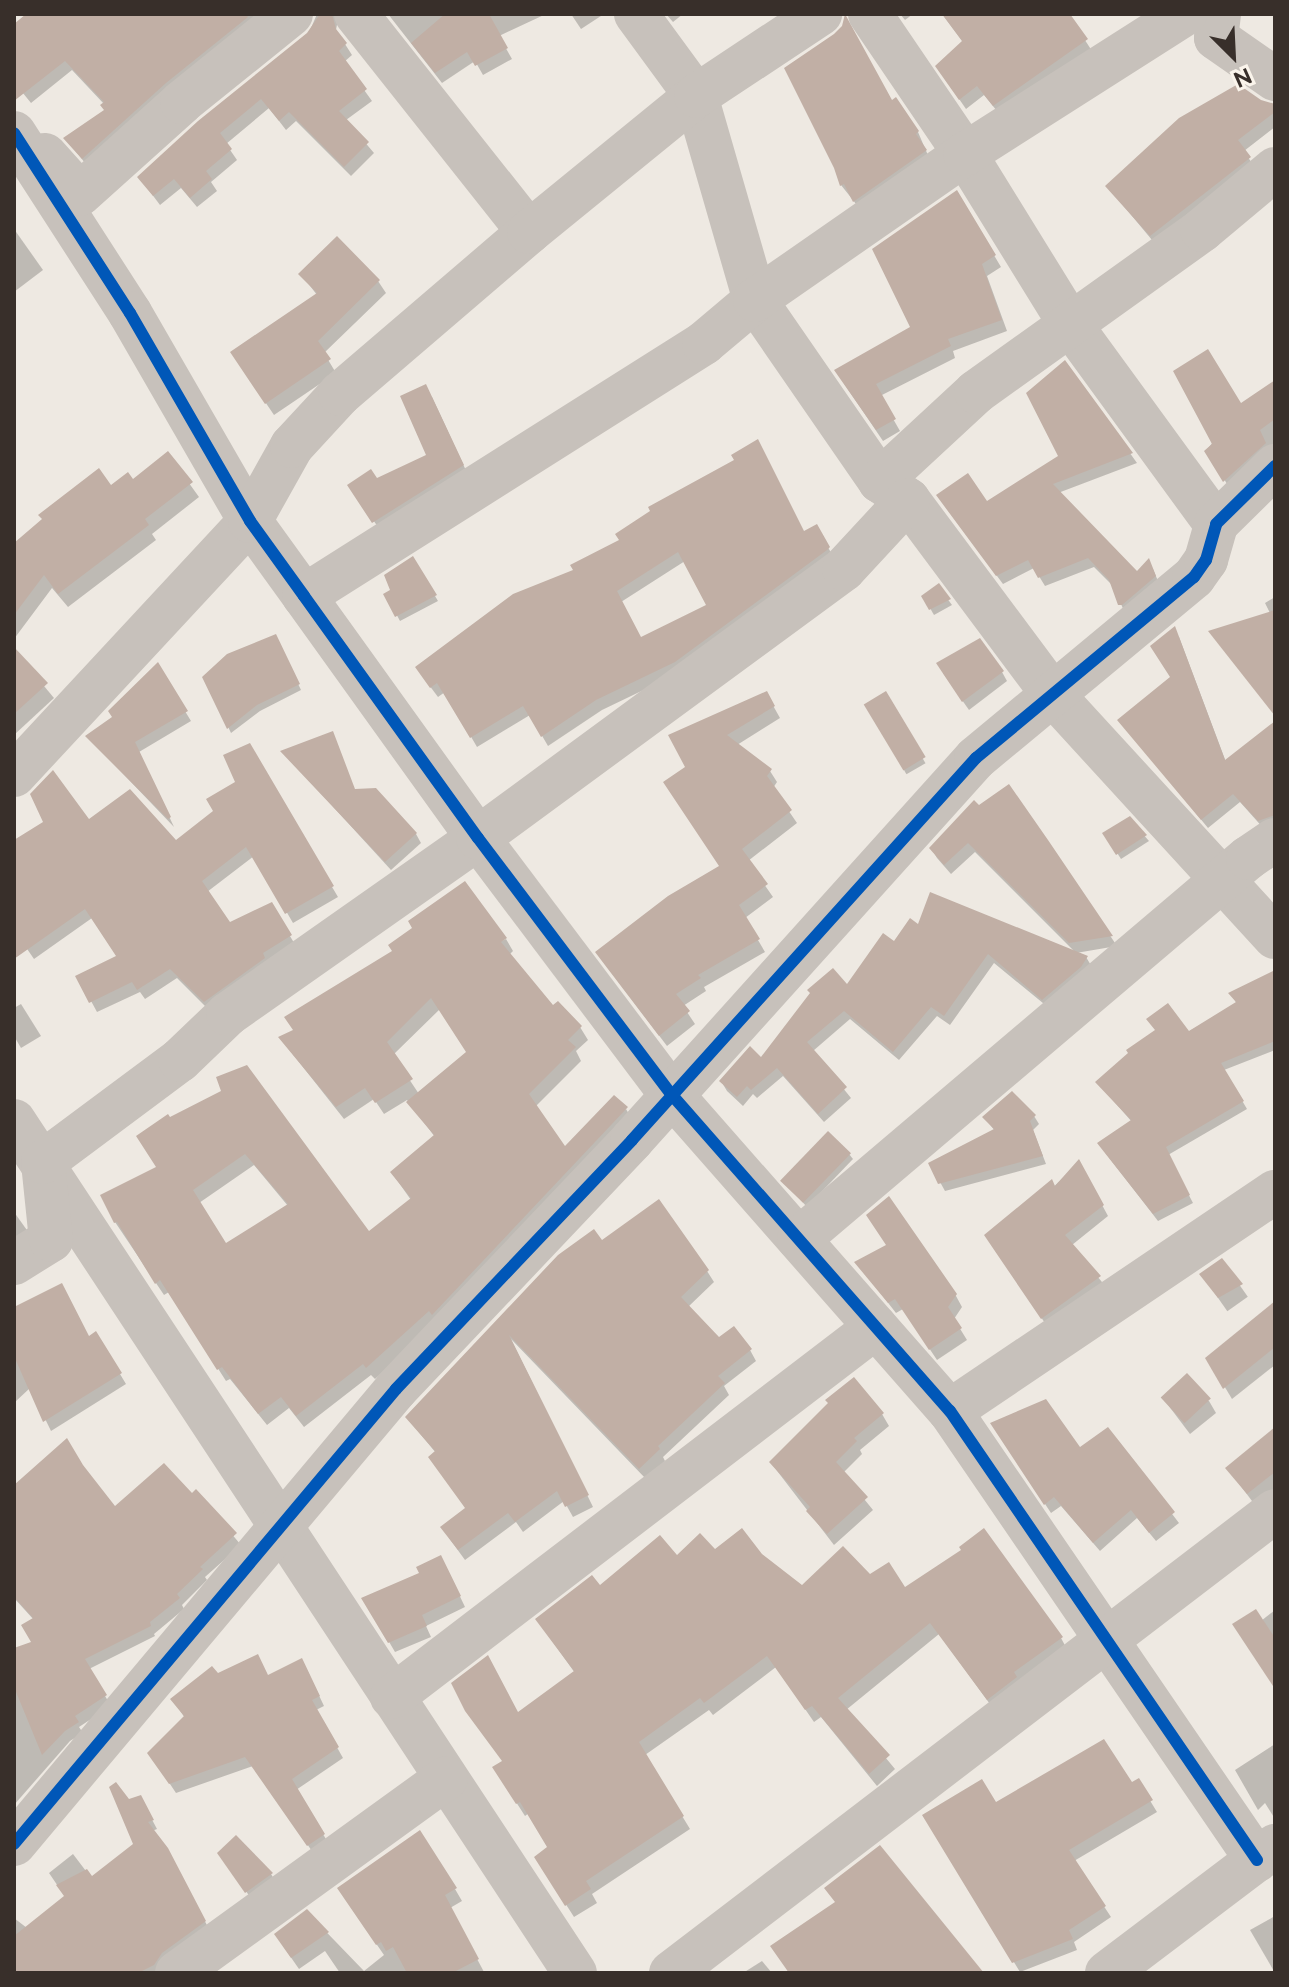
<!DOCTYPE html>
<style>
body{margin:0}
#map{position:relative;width:1289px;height:1987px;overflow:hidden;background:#eee9e2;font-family:Raleway,sans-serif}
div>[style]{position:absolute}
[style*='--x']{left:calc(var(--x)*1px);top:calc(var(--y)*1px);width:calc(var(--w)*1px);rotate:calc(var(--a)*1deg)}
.shadow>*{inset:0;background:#0003;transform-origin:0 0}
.building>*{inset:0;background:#c1afa5;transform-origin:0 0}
.minor>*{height:44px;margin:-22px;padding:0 22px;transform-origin:22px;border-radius:22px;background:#c7c1bb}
.cycleway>*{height:12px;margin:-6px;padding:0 6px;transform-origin:6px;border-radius:6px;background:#0057b8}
span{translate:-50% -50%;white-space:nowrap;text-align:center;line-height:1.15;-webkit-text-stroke:8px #faf4eb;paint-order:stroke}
.frame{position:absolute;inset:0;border:16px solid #382f2a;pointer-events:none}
.north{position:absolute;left:1193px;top:16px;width:80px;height:80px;-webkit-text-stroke:6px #faf4eb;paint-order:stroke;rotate:156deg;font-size:22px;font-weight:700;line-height:32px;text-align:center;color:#382f2a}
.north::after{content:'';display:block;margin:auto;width:28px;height:36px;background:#382f2a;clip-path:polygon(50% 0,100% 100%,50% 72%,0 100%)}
</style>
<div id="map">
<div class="shadow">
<div style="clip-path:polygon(30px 14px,270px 14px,89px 168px,66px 139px,106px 111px,104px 104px,72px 70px,31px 103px,14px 82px,14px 27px)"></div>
<div style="clip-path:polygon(317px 14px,339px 14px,336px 30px,352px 55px,344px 62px,372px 101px,346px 120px,374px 153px,351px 176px,296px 121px,286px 130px,269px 108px,226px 144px,237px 160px,211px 182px,217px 191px,197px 207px,181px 188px,160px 205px,139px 177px,308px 35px)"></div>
<div style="clip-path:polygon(388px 14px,546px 14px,499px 36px,512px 59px,483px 75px,475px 61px,442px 83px)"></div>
<div style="clip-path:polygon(571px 14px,604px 14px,581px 29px)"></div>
<div style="clip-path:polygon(666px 14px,683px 14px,673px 22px)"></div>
<div style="clip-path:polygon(900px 14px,913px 14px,905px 20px)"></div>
<div style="clip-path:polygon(942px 14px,1074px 14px,1070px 17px,1092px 51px,1001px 116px,984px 95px,966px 109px,944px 77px,963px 42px)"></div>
<div style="clip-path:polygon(844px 25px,892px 103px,896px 100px,918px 132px,930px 160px,860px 209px,841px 185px,836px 36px)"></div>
<div style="clip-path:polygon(1275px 109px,1275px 127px,1244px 151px,1255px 168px,1157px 246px,1107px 186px)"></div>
<div style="clip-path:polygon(957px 193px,1001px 267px,987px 276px,1007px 331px,953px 351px,955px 358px,880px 396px,900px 431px,883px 441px,843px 382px,913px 328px)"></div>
<div style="clip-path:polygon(14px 229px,43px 270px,14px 292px)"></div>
<div style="clip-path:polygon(301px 274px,378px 281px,386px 293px,324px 353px,336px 373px,274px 415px,240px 365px,317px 295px)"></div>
<div style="clip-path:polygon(1065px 362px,1137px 463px,1058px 493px,1137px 574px,1153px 569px,1160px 586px,1125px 613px,1113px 586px,1094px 567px,1045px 586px,1034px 568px,1003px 584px,944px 505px,986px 504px,1060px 457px)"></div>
<div style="clip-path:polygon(1275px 382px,1275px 448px,1229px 487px,1206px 451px,1241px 406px)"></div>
<div style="clip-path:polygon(432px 397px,469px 477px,380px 530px,356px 495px,376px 480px,429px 456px)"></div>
<div style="clip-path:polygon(168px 454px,199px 497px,152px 534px,156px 540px,68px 607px,52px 588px,14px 639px,14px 546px,111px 487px,133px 481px)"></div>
<div style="clip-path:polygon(evenodd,737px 461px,804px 534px,816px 526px,834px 558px,681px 672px,602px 710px,548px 746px,530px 715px,477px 747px,445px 692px,438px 697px,423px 677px,737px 461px,685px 561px,709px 606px,640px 639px,621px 602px,685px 561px)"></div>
<div style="clip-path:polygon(413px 559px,438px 601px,400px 621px,386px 595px,393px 591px)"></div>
<div style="clip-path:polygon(938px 586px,952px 605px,934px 615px,923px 596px)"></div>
<div style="clip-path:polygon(1275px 597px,1275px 716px,1270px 613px,1265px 603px)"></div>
<div style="clip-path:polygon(1179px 637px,1226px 762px,1275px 724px,1275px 827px,1265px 830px,1240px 802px,1208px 828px,1119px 720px,1172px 678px)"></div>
<div style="clip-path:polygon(278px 642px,301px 690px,260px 711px,231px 733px,205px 678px)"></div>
<div style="clip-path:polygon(14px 650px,54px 698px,14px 735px)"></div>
<div style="clip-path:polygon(157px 665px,191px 721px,139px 752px,174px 827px,87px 736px,114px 718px)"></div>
<div style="clip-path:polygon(1002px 672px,1007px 681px,969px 710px,943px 673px)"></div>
<div style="clip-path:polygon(766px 693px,780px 718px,737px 745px,770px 771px,777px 782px,773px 788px,797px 823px,748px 861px,773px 897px,745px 918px,765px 952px,704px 987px,706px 991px,683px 1006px,695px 1024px,667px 1046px,605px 964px,721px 867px,688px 768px)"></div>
<div style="left:885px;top:693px;width:81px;height:22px;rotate:60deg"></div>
<div style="clip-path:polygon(249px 746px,338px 897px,293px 923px,254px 856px,207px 892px,229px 925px,271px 905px,296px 946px,211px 1012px,177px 978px,145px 999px,140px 992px,97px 1012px,78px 977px,118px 958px,92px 918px,34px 959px,14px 930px,14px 853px,89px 822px,176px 842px,216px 812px,237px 783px)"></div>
<div style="clip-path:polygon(283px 752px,355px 791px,416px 834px,421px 843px,391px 870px)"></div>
<div style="clip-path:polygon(1009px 787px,1111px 937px,1117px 946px,1076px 953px,975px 852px,951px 874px,937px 858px,931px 848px)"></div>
<div style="clip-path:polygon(1129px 818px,1149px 841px,1121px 859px,1105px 834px)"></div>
<div style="clip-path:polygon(919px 927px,1086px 957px,1092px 967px,1049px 1008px,994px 963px,950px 1025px,937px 1016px,899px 1060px,850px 1019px,813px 1051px,851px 1098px,824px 1122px,783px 1076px,757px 1098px,753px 1094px,743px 1106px,727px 1091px,721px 1081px,761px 1060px)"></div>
<div style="clip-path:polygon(evenodd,506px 939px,513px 951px,509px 955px,553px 1008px,580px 1027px,588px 1040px,576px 1051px,581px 1061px,535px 1107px,565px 1149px,626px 1109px,633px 1121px,438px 1323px,375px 1379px,371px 1375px,304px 1427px,289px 1408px,267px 1425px,230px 1379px,226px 1381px,169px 1292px,164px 1295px,115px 1222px,158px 1169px,169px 1120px,224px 1092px,368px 1234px,411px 1200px,392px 1173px,435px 1137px,407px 1100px,384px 1114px,374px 1099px,344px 1119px,280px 1038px,506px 939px,440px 1009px,468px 1053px,419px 1094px,393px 1055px,440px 1009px,506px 939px,254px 1165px,288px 1206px,225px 1245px,199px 1203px,254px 1165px)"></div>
<div style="clip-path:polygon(1275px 972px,1275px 1050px,1224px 1070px,1247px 1109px,1168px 1155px,1193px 1203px,1158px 1221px,1104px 1151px,1132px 1122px,1098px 1083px,1237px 1004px,1231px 994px)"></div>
<div style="clip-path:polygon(21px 1004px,41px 1036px,21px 1048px,14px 1036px,14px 1008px)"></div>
<div style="clip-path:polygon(1034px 1116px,1039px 1124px,1033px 1130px,1046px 1164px,945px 1191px,930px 1164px,995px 1131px,984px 1117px)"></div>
<div style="clip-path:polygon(849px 1154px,853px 1159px,807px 1207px,783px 1181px)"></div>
<div style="clip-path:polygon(1079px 1162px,1108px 1216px,1072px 1245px,1106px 1287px,1049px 1329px,993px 1246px)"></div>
<div style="clip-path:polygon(14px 1212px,29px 1233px,14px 1245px)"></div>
<div style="clip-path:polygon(602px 1243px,707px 1271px,714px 1282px,688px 1307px,719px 1340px,750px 1350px,756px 1361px,724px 1386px,729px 1395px,663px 1457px,665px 1461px,646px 1479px,511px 1339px,593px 1507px,573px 1517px,564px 1501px,523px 1532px,516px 1522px,465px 1560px,449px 1538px,466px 1509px,436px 1453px,407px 1418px)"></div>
<div style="clip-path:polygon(888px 1246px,956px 1296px,962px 1307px,954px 1319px,967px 1340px,937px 1360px,903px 1309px,896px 1313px,857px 1263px)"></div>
<div style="left:1222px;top:1260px;width:45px;height:25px;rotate:55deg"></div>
<div style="clip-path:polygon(1275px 1307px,1275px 1365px,1232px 1399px,1208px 1359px)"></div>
<div style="clip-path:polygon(14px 1314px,88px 1338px,96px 1334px,126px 1384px,51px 1431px,30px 1388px,14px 1403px)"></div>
<div style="clip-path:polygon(1162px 1397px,1209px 1401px,1216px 1413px,1190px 1434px)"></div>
<div style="clip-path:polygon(882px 1414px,889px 1426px,860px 1450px,862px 1454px,843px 1473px,873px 1510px,834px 1545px,771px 1463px)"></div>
<div style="clip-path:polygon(1107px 1429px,1179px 1523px,1156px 1541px,1137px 1518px,1100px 1551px,1061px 1506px,1051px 1513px,998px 1433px,1080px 1450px)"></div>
<div style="clip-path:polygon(1275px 1430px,1275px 1489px,1255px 1505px,1228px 1469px)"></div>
<div style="clip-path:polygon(82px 1467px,115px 1509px,192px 1496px,196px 1492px,241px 1545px,205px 1577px,207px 1580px,182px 1605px,184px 1609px,154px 1634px,155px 1636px,89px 1669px,111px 1706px,79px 1727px,83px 1733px,70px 1741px,14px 1805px,14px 1653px,33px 1642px,34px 1620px,14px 1598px,14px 1487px)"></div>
<div style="clip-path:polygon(715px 1552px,761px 1555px,802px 1587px,870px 1577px,1061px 1638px,1068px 1651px,995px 1711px,939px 1634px,846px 1710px,895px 1769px,877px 1786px,821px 1717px,814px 1722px,776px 1667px,713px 1715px,709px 1710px,645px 1755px,690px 1829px,592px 1894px,597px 1903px,574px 1917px,544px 1870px,550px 1848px,529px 1813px,525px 1816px,502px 1780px,503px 1762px,518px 1714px,575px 1673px,537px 1620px,600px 1588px,676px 1558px)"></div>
<div style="clip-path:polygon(446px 1567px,465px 1607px,426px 1626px,431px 1637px,395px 1652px,364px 1599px)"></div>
<div style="clip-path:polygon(1275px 1610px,1275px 1674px,1261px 1621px)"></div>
<div style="clip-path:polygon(307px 1670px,324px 1706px,316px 1710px,343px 1758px,296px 1790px,329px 1844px,314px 1854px,253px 1766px,176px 1793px,156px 1763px,185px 1718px,173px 1700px,217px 1676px,268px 1677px)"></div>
<div style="clip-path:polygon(1275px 1744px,1275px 1819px,1265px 1803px,1258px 1810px,1235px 1770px)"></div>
<div style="clip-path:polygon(1138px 1781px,1157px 1812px,1074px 1861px,1111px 1917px,1074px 1942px,1077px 1950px,1020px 1972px,925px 1816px,1132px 1785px)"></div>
<div style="clip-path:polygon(140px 1797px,157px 1829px,152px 1831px,173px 1860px,210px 1931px,158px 1973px,14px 1973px,14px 1918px,27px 1928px,66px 1898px,49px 1873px,73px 1854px,92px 1879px,136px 1845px,129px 1802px)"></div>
<div style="clip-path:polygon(223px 1858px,271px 1874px,274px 1879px,250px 1897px)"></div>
<div style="clip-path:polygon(455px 1889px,462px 1901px,450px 1908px,484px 1972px,481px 1973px,340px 1973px,325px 1951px,299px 1969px,283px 1946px,307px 1912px,364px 1971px,384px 1955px,346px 1900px)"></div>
<div style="clip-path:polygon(1275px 1916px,1275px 1973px,1250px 1930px)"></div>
<div style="clip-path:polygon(762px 1961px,772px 1973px,743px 1973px)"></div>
</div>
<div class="building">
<div style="clip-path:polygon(26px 14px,246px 14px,248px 17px,166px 83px,82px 159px,63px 138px,104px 110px,100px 105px,104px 102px,65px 61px,14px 101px,14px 24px)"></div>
<div style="clip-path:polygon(320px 14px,332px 14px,336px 29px,347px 43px,339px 51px,367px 89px,339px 111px,369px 142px,344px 167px,289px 112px,279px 121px,261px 99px,220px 133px,232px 149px,206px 171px,212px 179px,190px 198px,174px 179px,153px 196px,137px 177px,198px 121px,307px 33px)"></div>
<div style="clip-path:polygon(445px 14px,489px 14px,508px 48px,475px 66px,467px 52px,435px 73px,411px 43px)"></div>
<div style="clip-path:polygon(845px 14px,892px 100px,896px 97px,919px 131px,916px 134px,927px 150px,853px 202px,844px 184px,840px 186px,834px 168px,784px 68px,834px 34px,842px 26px)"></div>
<div style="clip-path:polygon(942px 14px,1070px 14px,1088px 39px,993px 106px,977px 86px,959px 100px,935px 66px,962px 41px)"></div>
<div style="clip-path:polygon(1238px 84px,1261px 100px,1275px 104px,1275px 112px,1238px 140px,1251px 157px,1150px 236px,1105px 186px,1179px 118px)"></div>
<div style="clip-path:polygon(957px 190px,996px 255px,982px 264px,1002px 320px,948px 339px,951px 346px,876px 384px,896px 419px,876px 430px,834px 370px,910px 327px,872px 249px)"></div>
<div style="clip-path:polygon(337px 236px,380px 280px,318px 341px,331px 359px,265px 404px,230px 352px,317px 293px,298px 274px)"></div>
<div style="clip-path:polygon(1208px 349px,1241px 403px,1275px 380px,1275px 419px,1260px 430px,1266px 443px,1223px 482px,1204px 451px,1212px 444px,1173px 371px)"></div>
<div style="clip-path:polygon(1065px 360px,1133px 453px,1053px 484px,1137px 571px,1149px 558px,1156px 576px,1122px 605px,1118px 605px,1109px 580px,1088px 558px,1038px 578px,1028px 560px,996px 576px,936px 495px,968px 473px,987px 501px,1058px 456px,1026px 393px)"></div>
<div style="clip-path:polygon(426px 384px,464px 465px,372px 523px,347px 485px,371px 469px,377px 478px,426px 455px,400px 396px)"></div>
<div style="clip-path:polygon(evenodd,758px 439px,804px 531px,817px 524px,830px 547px,827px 550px,675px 662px,596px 700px,541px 737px,523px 706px,470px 738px,437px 683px,430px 688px,415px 667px,513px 594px,573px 570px,570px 565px,619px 540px,615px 534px,650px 511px,648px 507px,734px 460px,731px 455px,758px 439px,678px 552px,706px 605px,641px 637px,617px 591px,678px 552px)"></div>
<div style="clip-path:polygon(168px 451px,193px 482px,145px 519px,149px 525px,58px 594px,44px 575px,14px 615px,14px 543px,42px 519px,38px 515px,99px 468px,111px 485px,128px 472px,133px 479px)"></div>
<div style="clip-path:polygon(413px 556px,437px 595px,395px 617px,383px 594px,390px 590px,384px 575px)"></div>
<div style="clip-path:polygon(939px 583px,951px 599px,929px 610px,921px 596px)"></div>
<div style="clip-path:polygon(1275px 610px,1275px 716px,1208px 631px)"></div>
<div style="clip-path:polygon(1175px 626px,1225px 760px,1275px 721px,1275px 815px,1258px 821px,1233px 794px,1201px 820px,1117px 720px,1170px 677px,1150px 646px)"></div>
<div style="clip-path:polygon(276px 634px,300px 684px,257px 705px,227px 729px,202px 677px,227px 654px)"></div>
<div style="clip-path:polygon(980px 638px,1004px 671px,962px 702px,936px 663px)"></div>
<div style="clip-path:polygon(14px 647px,48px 683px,14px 714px)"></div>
<div style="clip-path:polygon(158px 662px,188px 711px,135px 742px,171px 817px,168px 819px,85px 736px,112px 717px,108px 711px)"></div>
<div style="clip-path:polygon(767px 691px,775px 706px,727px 735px,772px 769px,767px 776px,792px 810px,742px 849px,768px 884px,739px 905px,760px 939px,698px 975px,701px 978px,676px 994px,690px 1011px,659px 1036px,595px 952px,668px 896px,719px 866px,663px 782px,685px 767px,668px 735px)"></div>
<div style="left:886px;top:691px;width:77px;height:26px;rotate:59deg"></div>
<div style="clip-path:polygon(333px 731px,355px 789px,376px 788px,417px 833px,385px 862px,280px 751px)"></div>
<div style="clip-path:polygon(250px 743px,334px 886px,285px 914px,246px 847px,202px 881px,230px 922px,272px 902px,292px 935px,263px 953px,265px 958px,204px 1002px,170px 969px,137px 990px,132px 982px,89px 1003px,75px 976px,116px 956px,85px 909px,14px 959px,14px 840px,43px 822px,30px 794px,53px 770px,89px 819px,130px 789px,176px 840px,213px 811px,206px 799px,235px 782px,223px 755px)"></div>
<div style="clip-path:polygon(1009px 784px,1048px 840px,1113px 936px,1069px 943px,968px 843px,944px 865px,929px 848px,974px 800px,979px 805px)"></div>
<div style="clip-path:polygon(1130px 816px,1147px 835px,1116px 855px,1102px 833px)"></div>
<div style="clip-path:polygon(evenodd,465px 881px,507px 938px,501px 942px,553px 1005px,558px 1001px,582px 1026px,568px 1040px,576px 1047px,529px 1094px,565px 1146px,614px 1095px,628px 1107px,432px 1315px,429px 1311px,366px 1368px,363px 1364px,296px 1416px,281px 1397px,258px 1414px,222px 1367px,217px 1370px,160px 1280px,155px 1284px,117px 1222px,114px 1223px,100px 1195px,156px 1167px,136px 1136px,168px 1114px,170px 1117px,221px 1091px,216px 1077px,247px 1065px,369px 1231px,411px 1198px,390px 1172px,434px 1135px,406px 1102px,466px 1052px,431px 998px,387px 1042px,413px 1079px,375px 1103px,365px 1088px,336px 1107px,278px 1037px,293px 1030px,284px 1017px,392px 951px,388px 945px,412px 928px,408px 921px,465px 881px,245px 1154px,288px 1204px,226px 1243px,193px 1190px,245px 1154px)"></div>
<div style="clip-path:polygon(930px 892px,1088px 956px,1081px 967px,1042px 1000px,988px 954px,944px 1016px,931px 1007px,893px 1052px,844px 1011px,807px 1042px,847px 1087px,818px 1114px,777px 1068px,751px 1090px,747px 1086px,737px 1097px,719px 1081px,750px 1046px,761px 1057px,810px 993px,807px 990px,833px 968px,847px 984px,883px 933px,894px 941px,910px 918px,918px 924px)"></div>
<div style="clip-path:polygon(1275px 970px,1275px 1041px,1221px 1063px,1244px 1101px,1166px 1147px,1190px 1195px,1153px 1214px,1097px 1143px,1131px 1120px,1095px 1082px,1128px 1053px,1126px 1050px,1155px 1030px,1146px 1019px,1168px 1003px,1189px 1031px,1236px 1002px,1228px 993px)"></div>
<div style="clip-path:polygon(1012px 1091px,1036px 1115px,1030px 1121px,1043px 1156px,938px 1184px,928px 1163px,994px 1129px,982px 1117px)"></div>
<div style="left:828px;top:1131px;width:32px;height:69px;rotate:44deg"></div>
<div style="clip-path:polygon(1079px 1159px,1104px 1205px,1065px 1235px,1101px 1276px,1041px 1319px,984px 1235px,1052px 1179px,1055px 1186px)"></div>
<div style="clip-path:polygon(889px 1196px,957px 1294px,948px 1307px,962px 1328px,929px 1350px,895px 1299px,888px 1303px,854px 1262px,886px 1245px,866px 1215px)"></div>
<div style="clip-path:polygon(659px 1199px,709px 1270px,681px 1297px,719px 1337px,734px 1326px,752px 1349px,718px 1376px,725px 1383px,658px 1446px,660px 1449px,639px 1469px,509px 1335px,589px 1495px,565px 1507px,557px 1491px,515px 1522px,508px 1513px,458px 1550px,440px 1527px,465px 1508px,428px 1457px,435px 1451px,405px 1417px,558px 1255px,594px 1229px,602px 1240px)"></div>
<div style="clip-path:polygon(1222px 1258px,1243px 1284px,1218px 1298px,1199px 1274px)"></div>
<div style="clip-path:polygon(62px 1283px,89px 1336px,96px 1331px,122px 1373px,43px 1422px,14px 1356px,14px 1307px)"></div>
<div style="clip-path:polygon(1275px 1301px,1275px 1347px,1223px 1389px,1205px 1358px)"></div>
<div style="left:1187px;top:1373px;width:35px;height:36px;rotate:47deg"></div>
<div style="clip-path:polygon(854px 1377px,884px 1413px,854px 1438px,857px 1441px,836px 1462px,868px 1497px,827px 1534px,806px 1511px,810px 1507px,769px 1462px,828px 1403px,825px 1400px)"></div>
<div style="clip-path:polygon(1046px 1399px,1080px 1447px,1108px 1427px,1175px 1512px,1149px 1533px,1131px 1510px,1093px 1543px,1054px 1497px,1044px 1505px,990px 1423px)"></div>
<div style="clip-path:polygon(1275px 1427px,1275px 1472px,1247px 1494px,1225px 1468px)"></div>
<div style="clip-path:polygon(67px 1438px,83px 1465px,115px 1506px,164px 1463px,192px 1493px,196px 1489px,237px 1533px,200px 1567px,203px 1569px,177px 1594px,180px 1598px,150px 1622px,151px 1626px,85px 1659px,107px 1695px,75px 1716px,79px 1722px,65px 1731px,42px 1755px,14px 1687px,14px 1648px,31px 1642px,21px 1625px,33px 1618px,14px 1597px,14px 1485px)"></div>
<div style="clip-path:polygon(742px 1528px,762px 1554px,802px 1585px,843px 1546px,870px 1574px,889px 1562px,905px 1587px,961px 1550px,959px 1547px,984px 1528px,1063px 1637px,1014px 1672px,1017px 1677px,987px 1700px,930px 1623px,838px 1698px,890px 1755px,869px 1774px,812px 1706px,805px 1710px,767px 1656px,704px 1703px,700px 1698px,639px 1742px,684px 1816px,586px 1881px,591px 1889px,565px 1906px,534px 1857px,547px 1847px,520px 1802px,516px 1804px,492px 1767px,502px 1761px,465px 1711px,451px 1683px,488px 1655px,518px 1712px,574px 1671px,535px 1619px,592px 1575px,600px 1585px,660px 1535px,677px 1555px,700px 1533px,715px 1549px)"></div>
<div style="clip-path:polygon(441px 1555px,461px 1596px,422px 1615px,427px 1626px,388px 1643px,361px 1598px,419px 1573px,416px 1567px)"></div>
<div style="clip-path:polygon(1256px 1609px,1275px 1638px,1275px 1689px,1232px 1624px)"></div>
<div style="clip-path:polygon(258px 1654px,268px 1675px,302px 1658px,320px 1696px,312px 1700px,339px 1747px,292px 1779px,325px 1834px,307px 1846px,245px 1757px,169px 1784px,147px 1753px,184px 1716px,170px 1699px,212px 1666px,218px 1673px)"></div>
<div style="clip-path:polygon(1104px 1739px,1132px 1782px,1139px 1778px,1153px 1800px,1069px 1850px,1106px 1906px,1069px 1930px,1073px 1939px,1012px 1963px,922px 1815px,982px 1779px,996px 1802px)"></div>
<div style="clip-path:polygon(116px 1782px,129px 1799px,141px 1795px,154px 1820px,148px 1822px,168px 1848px,206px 1921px,162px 1953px,154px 1965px,138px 1973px,14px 1973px,14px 1936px,64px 1896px,56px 1885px,87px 1869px,92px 1876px,133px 1844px,109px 1787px)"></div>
<div style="clip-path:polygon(420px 1830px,457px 1888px,445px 1895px,479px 1959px,452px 1973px,407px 1973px,393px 1947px,386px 1951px,381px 1942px,376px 1945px,337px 1888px)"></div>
<div style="clip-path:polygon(236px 1835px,273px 1873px,245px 1893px,217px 1853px)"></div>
<div style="clip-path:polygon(880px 1845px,984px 1973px,789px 1973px,770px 1946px,835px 1902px,824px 1888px)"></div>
<div style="clip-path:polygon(307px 1909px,329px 1932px,291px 1958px,274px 1934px)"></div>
</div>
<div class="minor">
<div style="--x:356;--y:14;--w:278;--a:51.6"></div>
<div style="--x:636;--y:14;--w:102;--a:53.8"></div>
<div style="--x:696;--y:96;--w:212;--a:73.9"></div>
<div style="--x:755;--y:300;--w:220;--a:55.4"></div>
<div style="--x:880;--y:481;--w:34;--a:34"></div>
<div style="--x:908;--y:500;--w:244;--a:53.3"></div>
<div style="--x:1054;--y:696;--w:327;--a:47.5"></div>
<div style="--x:870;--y:14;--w:169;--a:55.8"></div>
<div style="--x:965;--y:154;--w:200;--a:58.3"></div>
<div style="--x:1070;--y:324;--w:248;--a:53.9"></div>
<div style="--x:1219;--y:14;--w:24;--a:97"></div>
<div style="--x:1216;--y:38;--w:72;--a:34.8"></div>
<div style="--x:14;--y:133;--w:214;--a:57.2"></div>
<div style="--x:130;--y:313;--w:240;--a:60"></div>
<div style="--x:250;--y:521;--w:92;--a:54.2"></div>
<div style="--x:304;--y:596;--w:298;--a:54.3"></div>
<div style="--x:478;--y:838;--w:322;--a:53"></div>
<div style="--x:672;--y:1095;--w:421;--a:48.7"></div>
<div style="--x:950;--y:1411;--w:544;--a:55.64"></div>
<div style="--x:45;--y:155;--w:52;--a:48.1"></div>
<div style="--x:80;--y:194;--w:137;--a:-42"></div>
<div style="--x:182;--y:102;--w:140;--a:-38.9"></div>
<div style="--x:880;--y:481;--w:131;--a:-42.8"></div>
<div style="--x:976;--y:392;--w:278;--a:-35.6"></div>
<div style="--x:1202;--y:230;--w:95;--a:-39.9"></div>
<div style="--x:304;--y:596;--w:473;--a:-32.3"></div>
<div style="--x:704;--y:343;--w:67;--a:-40.1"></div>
<div style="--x:755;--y:300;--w:256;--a:-34.8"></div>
<div style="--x:965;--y:154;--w:261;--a:-32.5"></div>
<div style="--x:14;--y:775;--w:347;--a:-47.1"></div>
<div style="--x:250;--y:521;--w:86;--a:-60.8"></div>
<div style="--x:292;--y:446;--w:71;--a:-47.3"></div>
<div style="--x:340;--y:394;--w:249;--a:-40.6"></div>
<div style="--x:529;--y:232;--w:215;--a:-39.2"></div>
<div style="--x:696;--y:96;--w:149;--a:-33.5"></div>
<div style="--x:14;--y:1121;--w:1020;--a:56.64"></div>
<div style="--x:799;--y:1239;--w:589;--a:-40.32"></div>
<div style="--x:1248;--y:858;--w:32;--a:-34"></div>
<div style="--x:14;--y:1263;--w:44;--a:-31.9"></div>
<div style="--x:51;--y:1240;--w:78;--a:-95.9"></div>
<div style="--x:43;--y:1162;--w:171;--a:-36.7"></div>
<div style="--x:180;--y:1060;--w:66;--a:-43.8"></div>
<div style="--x:228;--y:1014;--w:306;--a:-35.1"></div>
<div style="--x:478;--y:838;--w:454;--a:-36.3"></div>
<div style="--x:844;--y:569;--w:94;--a:-47.2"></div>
<div style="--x:950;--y:1411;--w:392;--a:-34"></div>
<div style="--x:392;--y:1697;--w:609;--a:-37.4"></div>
<div style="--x:14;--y:1844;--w:594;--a:-49.98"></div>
<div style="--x:396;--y:1389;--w:343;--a:-46.5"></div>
<div style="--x:632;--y:1140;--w:514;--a:-48"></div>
<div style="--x:976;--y:758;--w:283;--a:-39.7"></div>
<div style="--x:1194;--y:577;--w:21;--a:-55"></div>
<div style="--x:1206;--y:560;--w:37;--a:-74"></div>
<div style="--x:1216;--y:524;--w:83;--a:-44.5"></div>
<div style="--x:177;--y:1973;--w:332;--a:-35.9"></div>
<div style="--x:671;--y:1973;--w:760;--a:-37.41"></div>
<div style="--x:1107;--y:1973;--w:211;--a:-37.1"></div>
</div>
<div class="cycleway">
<div style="--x:14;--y:133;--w:214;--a:57.2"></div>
<div style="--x:130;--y:313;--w:240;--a:60"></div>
<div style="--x:250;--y:521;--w:92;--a:54.2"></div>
<div style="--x:304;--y:596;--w:298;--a:54.3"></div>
<div style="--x:478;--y:838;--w:322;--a:53"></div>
<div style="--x:672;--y:1095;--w:421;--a:48.7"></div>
<div style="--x:950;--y:1411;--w:544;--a:55.64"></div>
<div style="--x:14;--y:1844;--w:594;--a:-49.98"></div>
<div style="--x:396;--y:1389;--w:343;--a:-46.5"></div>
<div style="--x:632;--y:1140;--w:514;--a:-48"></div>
<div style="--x:976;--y:758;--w:283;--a:-39.7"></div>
<div style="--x:1194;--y:577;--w:21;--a:-55"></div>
<div style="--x:1206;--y:560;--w:37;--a:-74"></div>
<div style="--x:1216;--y:524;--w:83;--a:-44.5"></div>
</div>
<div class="frame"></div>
<div class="north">N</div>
</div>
